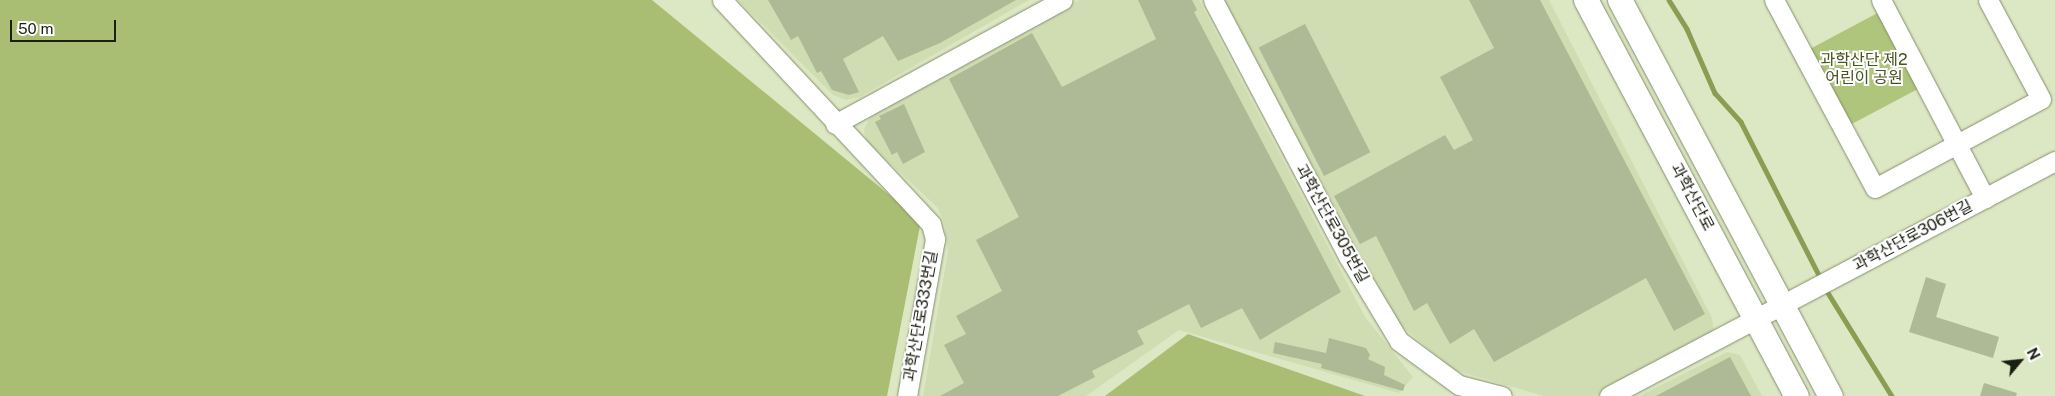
<!DOCTYPE html>
<meta charset="utf-8">
<style>
body{margin:0}
#map{position:relative;width:2055px;height:396px;overflow:hidden;background:#dce7c3;font-family:"Public Sans","Noto Sans KR",sans-serif}
div>[style]{position:absolute}
[style*='--x']{left:calc(var(--x)*1px);top:calc(var(--y)*1px);width:calc(var(--w)*1px);rotate:calc(var(--a)*1deg)}
.built>*{inset:0;background:#d0ddb2}
.green>*{inset:0;background:#b0c57c;transform-origin:0 0}
.forest>*{inset:0;background:#a9be72}
.stream>*{height:4.5px;margin:-2.25px;padding:0 2.25px;transform-origin:2.25px;border-radius:2.25px;background:#8a9e53}
.building>*{inset:0;background:#aeb996;transform-origin:0 0}
.roads{filter:drop-shadow(0 0 1px #858f6e) drop-shadow(0 0 1px #858f6e)}
.minor>*{height:19px;margin:-9.5px;padding:0 9.5px;transform-origin:9.5px;border-radius:9.5px;background:#fff}
.major>*{height:24px;margin:-12px;padding:0 12px;transform-origin:12px;border-radius:12px;background:#fff}
span{translate:-50% -50%;white-space:nowrap;text-align:center;line-height:1.15;-webkit-text-stroke:4px #fff;paint-order:stroke}
.park-label{font-size:16px;color:#47541e}
.street-label{font-size:16px;color:#1b1f12}
.north{position:absolute;left:1995px;top:336px;width:50px;height:50px;-webkit-text-stroke:4px #fff;paint-order:stroke;rotate:62deg;font-size:14px;font-weight:700;line-height:20px;text-align:center;color:#1b1f12}
.north::after{content:'';display:block;margin:auto;width:18px;height:22px;background:#1b1f12;clip-path:polygon(50% 0,100% 100%,50% 72%,0 100%)}
.scale{position:absolute;left:10px;top:20px;width:106px;height:22px;box-sizing:border-box;border:2px solid #1b1f12;border-top:0;padding-left:6px;font-size:15px;line-height:18px;white-space:nowrap;color:#1b1f12;-webkit-text-stroke:4px #fff;paint-order:stroke}
</style>
<div id="map">
<div class="built">
<div style="clip-path:polygon(738px 0,1029px 0,860px 97px,846px 100px,833px 95px)"></div>
<div style="clip-path:polygon(1079px 0,1199px 0,1365px 317px,1413px 377px,1399px 393px,1179px 330px,1086px 396px,923px 396px,948px 252px,944px 223px,938px 208px,866px 141px,864px 129px,869px 119px,878px 112px)"></div>
<div style="clip-path:polygon(1222px 0,1549px 0,1712px 318px,1714px 334px,1596px 396px,1544px 396px,1454px 370px,1399px 324px)"></div>
<div style="clip-path:polygon(1727px 352px,1740px 355px,1762px 396px,1639px 396px)"></div>
</div>
<div class="green">
<div style="left:1885px;top:9px;width:86px;height:94px;rotate:62deg"></div>
</div>
<div class="forest">
<div style="clip-path:polygon(0 0,652px 0,921px 221px,887px 396px,0 396px)"></div>
<div style="clip-path:polygon(1188px 334px,1365px 396px,1105px 396px)"></div>
</div>
<div class="stream">
<div style="--x:1669;--y:0;--w:34;--a:58"></div>
<div style="--x:1687;--y:29;--w:70;--a:66.4"></div>
<div style="--x:1715;--y:93;--w:39;--a:48"></div>
<div style="--x:1741;--y:122;--w:176;--a:63"></div>
<div style="--x:1825;--y:288;--w:127;--a:58.2"></div>
</div>
<div class="building">
<div style="clip-path:polygon(768px 0,1016px 0,940px 43px,898px 61px,883px 36px,843px 59px,859px 92px,849px 95px,832px 90px,821px 71px,817px 73px,798px 36px,791px 40px)"></div>
<div style="clip-path:polygon(1138px 0,1192px 0,1197px 10px,1194px 12px,1341px 292px,1260px 340px,1242px 308px,1201px 328px,1189px 304px,1137px 331px,1144px 344px,1092px 371px,1095px 377px,1058px 396px,940px 396px,964px 383px,944px 345px,966px 334px,956px 316px,1002px 291px,976px 240px,1019px 217px,949px 79px,1032px 33px,1062px 87px,1156px 39px)"></div>
<div style="clip-path:polygon(1469px 0,1540px 0,1705px 314px,1674px 331px,1646px 278px,1494px 362px,1474px 329px,1450px 344px,1427px 303px,1414px 311px,1376px 236px,1360px 244px,1334px 196px,1445px 135px,1454px 150px,1473px 140px,1440px 77px,1494px 48px)"></div>
<div style="left:1305px;top:24px;width:144px;height:52px;rotate:63deg"></div>
<div style="clip-path:polygon(904px 104px,925px 152px,903px 164px,897px 152px,892px 155px,875px 122px,881px 119px,879px 116px)"></div>
<div style="clip-path:polygon(1926px 277px,1946px 284px,1936px 317px,1999px 337px,1993px 358px,1909px 332px)"></div>
<div style="clip-path:polygon(1329px 338px,1366px 348px,1370px 355px,1368px 359px,1385px 367px,1384px 375px,1405px 385px,1403px 391px,1321px 368px,1322px 364px,1273px 353px,1275px 342px,1326px 353px)"></div>
<div style="clip-path:polygon(1730px 357px,1751px 396px,1656px 396px,1688px 379px)"></div>
<div style="clip-path:polygon(1984px 383px,2017px 393px,2016px 396px,1980px 396px)"></div>
</div>
<div class="roads">
<div class="minor">
<div style="--x:722;--y:0;--w:306;--a:47"></div>
<div style="--x:931;--y:224;--w:16;--a:75"></div>
<div style="--x:935;--y:239;--w:159;--a:100.1"></div>
<div style="--x:1213;--y:0;--w:289;--a:62.2"></div>
<div style="--x:1348;--y:256;--w:99;--a:59"></div>
<div style="--x:1399;--y:341;--w:74;--a:36.3"></div>
<div style="--x:1459;--y:385;--w:44;--a:14.3"></div>
<div style="--x:1774;--y:0;--w:213;--a:61.8"></div>
<div style="--x:1875;--y:188;--w:188;--a:-28.2"></div>
<div style="--x:2041;--y:99;--w:112;--a:-118.2"></div>
<div style="--x:1881;--y:0;--w:224;--a:62.3"></div>
<div style="--x:835;--y:124;--w:259;--a:-28.6"></div>
<div style="--x:1609;--y:396;--w:504;--a:-27.79"></div>
</div>
<div class="major">
<div style="--x:1586;--y:0;--w:449;--a:62"></div>
<div style="--x:1620;--y:0;--w:449;--a:62"></div>
</div>
</div>
<div class="park-label">
<span style="left:1864px;top:69px">과학산단 제2<br>어린이 공원</span>
</div>
<div class="street-label">
<span style="left:1692px;top:197px;rotate:62deg">과학산단로</span>
<span style="left:1332px;top:224px;rotate:61deg">과학산단로305번길</span>
<span style="left:1913px;top:236px;rotate:-28deg">과학산단로306번길</span>
<span style="left:921px;top:316px;rotate:-80deg">과학산단로333번길</span>
</div>
<div class="north">N</div>
<div class="scale">50 m</div>
</div>
